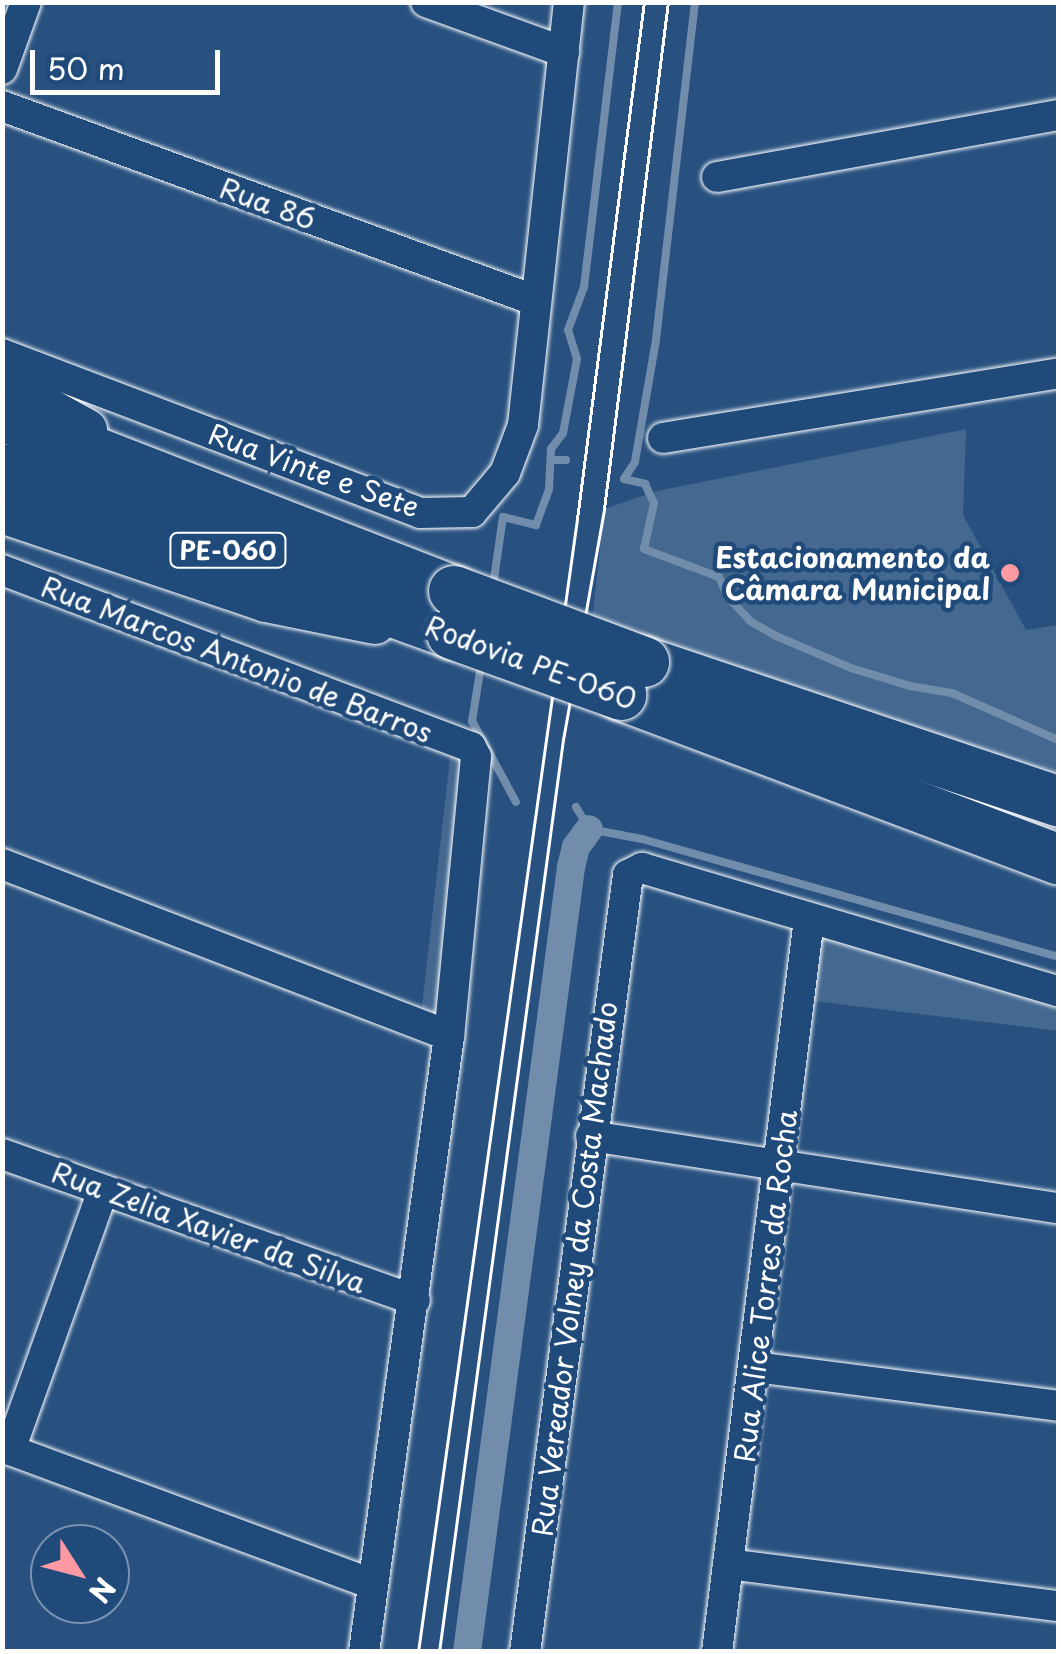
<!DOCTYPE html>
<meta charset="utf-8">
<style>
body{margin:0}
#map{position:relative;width:1061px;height:1654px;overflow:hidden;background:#28517f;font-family:"Playpen Sans",sans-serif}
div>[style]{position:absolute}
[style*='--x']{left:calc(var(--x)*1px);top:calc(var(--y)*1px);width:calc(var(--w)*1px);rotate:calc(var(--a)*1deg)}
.green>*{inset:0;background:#446890}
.stream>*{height:8px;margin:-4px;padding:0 4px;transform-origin:4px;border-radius:4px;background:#718dab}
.canal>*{height:28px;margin:-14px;padding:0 14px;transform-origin:14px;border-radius:14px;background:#718dab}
.roads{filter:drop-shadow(0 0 2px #fff) drop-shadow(0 0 2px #fff)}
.minor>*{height:30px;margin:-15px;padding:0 15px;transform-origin:15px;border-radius:15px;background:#1f4a7a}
.secondary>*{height:42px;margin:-21px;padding:0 21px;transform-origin:21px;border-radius:21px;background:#1f4a7a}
.trunk>*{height:50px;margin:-25px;padding:0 25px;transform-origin:25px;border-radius:25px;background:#1f4a7a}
.tram>*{height:2.5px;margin:-1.25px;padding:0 1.25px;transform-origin:1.25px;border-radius:1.25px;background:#fff}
.bridges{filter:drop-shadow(0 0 2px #fff) drop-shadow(0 0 2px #fff)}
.trunk-bridge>*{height:50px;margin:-25px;padding:0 25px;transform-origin:25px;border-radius:25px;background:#1f4a7a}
.dots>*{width:28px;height:28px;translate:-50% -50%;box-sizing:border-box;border:5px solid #1f4a7a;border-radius:50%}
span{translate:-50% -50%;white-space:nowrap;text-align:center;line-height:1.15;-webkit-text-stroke:9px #1f4a7a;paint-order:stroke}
.shield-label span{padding:2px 8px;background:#1f4a7a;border:2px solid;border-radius:8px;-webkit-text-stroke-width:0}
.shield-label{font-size:25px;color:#fff;font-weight:700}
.street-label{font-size:28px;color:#fff}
.poi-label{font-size:28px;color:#fff;font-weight:700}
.right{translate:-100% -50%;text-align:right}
.frame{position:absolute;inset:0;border:5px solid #fff;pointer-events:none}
.north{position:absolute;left:30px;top:1524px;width:100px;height:100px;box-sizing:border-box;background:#1f4a7a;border:2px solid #7992af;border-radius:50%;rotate:126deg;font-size:28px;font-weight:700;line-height:40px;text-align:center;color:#fff}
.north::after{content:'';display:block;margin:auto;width:35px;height:45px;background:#ff9aa2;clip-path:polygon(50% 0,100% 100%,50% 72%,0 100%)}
.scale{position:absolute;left:30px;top:50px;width:190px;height:45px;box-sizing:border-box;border:5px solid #fff;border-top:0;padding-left:12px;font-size:30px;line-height:35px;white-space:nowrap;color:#fff;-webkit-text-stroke:8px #1f4a7a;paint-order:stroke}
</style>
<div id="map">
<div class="green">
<div style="clip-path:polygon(966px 429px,963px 515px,1026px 630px,1058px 625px,1058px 809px,590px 642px,604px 509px,657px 491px)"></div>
<div style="clip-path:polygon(452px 740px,471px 747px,449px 1036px,420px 1024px)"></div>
<div style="clip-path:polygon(815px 927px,1058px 999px,1058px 1031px,806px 1000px)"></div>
</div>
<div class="stream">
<div style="--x:695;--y:2;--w:340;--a:96.6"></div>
<div style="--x:656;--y:340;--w:124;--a:99.8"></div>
<div style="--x:635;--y:462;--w:20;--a:123"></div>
<div style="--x:624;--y:479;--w:22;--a:13"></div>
<div style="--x:645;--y:484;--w:21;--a:65"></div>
<div style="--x:654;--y:503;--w:47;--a:102.3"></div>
<div style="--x:644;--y:549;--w:80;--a:20.5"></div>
<div style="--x:719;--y:577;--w:21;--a:67"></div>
<div style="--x:727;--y:596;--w:34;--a:47"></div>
<div style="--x:750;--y:621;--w:30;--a:30"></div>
<div style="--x:776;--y:636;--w:82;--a:23.1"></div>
<div style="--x:851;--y:668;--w:62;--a:17"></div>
<div style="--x:910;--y:686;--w:43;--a:9.5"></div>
<div style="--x:952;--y:693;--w:116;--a:23.9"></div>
<div style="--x:551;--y:460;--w:15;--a:0"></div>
<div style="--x:493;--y:586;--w:70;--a:-81.8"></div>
<div style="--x:503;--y:517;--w:34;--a:14"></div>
<div style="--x:536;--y:525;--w:38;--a:-70"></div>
<div style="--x:549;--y:489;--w:40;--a:-87.1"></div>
<div style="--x:551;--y:449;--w:20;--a:-53"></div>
<div style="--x:563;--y:433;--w:75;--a:-79.3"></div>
<div style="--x:577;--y:359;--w:30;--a:-107"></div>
<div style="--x:568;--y:330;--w:46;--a:-69.6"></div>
<div style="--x:584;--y:287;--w:287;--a:-83.2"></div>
<div style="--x:481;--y:665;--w:57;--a:99.1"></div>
<div style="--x:472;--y:721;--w:92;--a:61.5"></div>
<div style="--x:576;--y:807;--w:26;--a:59"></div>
<div style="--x:589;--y:829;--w:54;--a:10.7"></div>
<div style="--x:642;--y:839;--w:432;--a:15.8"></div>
</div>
<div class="canal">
<div style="--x:467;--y:1652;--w:792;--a:-82.45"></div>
<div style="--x:571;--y:867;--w:21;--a:-76"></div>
<div style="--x:576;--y:847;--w:22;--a:-54"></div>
</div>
<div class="roads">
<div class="minor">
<div style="--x:426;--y:2;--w:147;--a:19.9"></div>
<div style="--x:2;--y:69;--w:71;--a:-70.3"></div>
<div style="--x:2;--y:106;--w:566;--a:20.03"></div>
<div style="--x:717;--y:177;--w:347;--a:-10.3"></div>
<div style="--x:2;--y:354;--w:447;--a:20.8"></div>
<div style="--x:420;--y:513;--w:52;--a:-1.1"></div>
<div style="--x:472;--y:512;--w:51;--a:-49.8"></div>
<div style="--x:505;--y:473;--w:51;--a:-69.4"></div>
<div style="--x:523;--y:425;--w:425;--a:-83.8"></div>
<div style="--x:663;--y:438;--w:400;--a:-9.3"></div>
<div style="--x:2;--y:570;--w:501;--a:20.68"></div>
<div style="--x:471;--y:747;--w:11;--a:63"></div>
<div style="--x:476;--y:757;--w:280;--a:95.5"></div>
<div style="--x:449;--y:1036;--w:622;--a:97.86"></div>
<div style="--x:2;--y:864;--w:479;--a:21"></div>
<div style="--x:591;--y:1136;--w:473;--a:8.8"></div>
<div style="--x:2;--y:1154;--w:438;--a:19.5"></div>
<div style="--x:755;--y:1367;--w:305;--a:7.3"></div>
<div style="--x:2;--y:1447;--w:395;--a:20.3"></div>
<div style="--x:10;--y:1450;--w:276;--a:-70.3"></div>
<div style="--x:728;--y:1564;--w:333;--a:7.3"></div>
<div style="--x:525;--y:1652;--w:784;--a:-82.45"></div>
<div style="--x:628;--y:875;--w:16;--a:-27"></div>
<div style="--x:642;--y:868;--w:434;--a:16.5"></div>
<div style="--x:717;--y:1652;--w:738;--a:-82.84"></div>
</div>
<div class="secondary">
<div style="--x:2;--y:384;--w:96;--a:28.7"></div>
<div style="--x:2;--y:512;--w:279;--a:18.6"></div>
<div style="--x:266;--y:601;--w:111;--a:11.4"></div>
</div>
<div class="trunk">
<div style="--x:2;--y:416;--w:485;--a:21.2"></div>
<div style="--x:2;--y:469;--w:479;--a:20.1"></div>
<div style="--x:644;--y:662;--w:437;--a:18.6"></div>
<div style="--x:621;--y:695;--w:467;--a:20.6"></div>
</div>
</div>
<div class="tram">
<div style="--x:418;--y:1652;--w:1144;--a:-82.01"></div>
<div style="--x:577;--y:519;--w:521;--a:-82.62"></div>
<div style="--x:439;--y:1652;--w:920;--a:-82.26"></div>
<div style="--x:563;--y:740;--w:235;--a:-79.9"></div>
<div style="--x:604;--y:509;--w:511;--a:-82.81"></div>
</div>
<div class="bridges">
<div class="trunk-bridge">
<div style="--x:454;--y:591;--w:203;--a:20.5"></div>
<div style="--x:452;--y:634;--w:180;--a:19.8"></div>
</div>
</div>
<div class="dots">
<div style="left:1010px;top:573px;background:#ff9aa2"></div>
</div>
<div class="shield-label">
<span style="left:228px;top:550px">PE-060</span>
</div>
<div class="street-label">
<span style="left:268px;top:203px;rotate:20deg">Rua 86</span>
<span style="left:314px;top:470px;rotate:20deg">Rua Vinte e Sete</span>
<span style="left:237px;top:659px;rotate:21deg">Rua Marcos Antonio de Barros</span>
<span style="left:531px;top:662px;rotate:20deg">Rodovia PE-060</span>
<span style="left:209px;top:1227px;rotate:20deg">Rua Zelia Xavier da Silva</span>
<span style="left:574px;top:1269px;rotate:-83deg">Rua Vereador Volney da Costa Machado</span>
<span style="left:765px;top:1286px;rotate:-83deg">Rua Alice Torres da Rocha</span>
</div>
<div class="poi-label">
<span class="right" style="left:990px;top:573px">Estacionamento da<br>Câmara Municipal</span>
</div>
<div class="frame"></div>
<div class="north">N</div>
<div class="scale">50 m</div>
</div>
